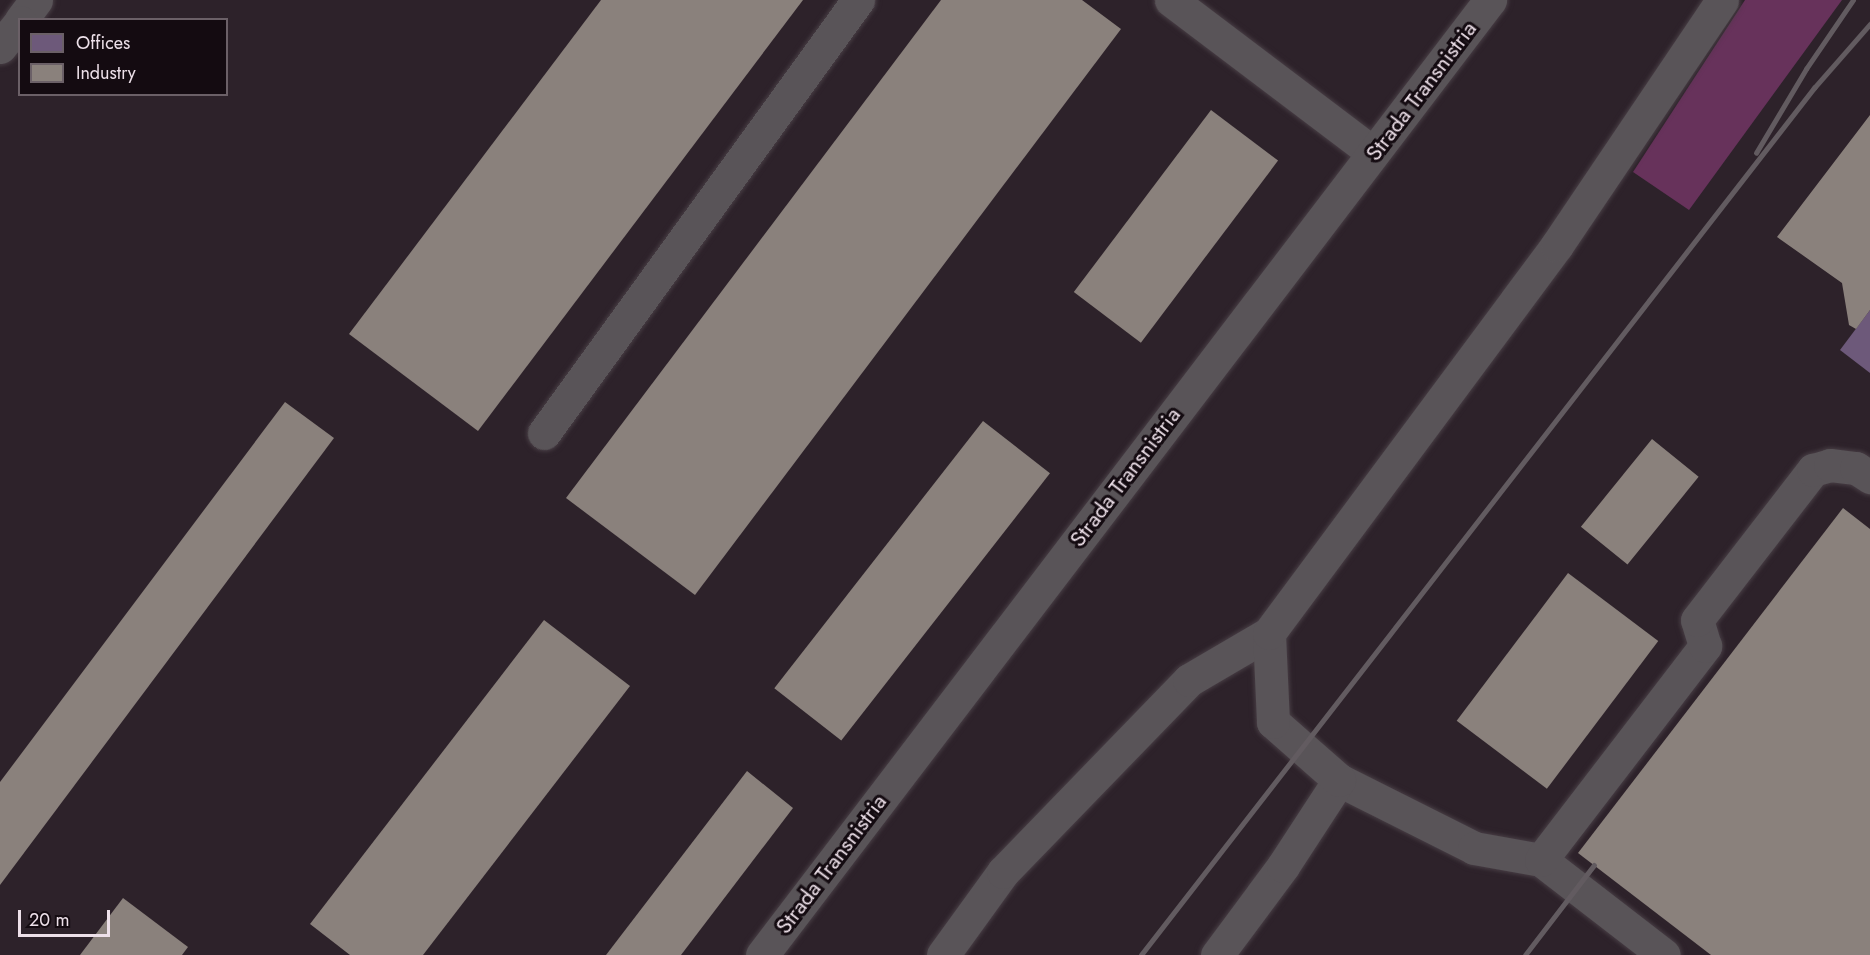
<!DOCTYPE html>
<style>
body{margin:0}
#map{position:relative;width:1870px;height:955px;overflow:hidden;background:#2d222a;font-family:Jost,sans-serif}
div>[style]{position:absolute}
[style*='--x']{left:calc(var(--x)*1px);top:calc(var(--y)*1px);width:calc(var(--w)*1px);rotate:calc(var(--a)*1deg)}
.green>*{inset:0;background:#67325b}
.offices>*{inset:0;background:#6d597a}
.industry>*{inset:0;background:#8a817c;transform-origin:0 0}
.roads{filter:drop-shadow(0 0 2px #473d44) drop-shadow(0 0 2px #473d44)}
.minor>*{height:33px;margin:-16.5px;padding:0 16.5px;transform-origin:16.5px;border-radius:16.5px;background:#595458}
.rail>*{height:4.5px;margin:-2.25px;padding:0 2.25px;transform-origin:2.25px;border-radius:2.25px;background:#625b60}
span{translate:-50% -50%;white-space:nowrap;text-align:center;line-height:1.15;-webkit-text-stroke:6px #140b11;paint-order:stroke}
.street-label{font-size:22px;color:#ede0e9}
.legend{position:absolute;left:18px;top:18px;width:210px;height:78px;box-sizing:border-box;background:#140b11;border:2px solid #6b6067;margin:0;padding:8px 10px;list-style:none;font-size:18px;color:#ede0e9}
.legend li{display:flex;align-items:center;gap:12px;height:30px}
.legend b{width:30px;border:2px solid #6b6067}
.scale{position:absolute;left:18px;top:910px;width:92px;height:27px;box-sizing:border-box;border:3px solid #ede0e9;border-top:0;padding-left:8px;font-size:18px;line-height:21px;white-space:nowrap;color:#ede0e9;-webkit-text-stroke:4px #140b11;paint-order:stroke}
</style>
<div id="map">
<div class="green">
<div style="clip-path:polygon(1745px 0,1842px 0,1689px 210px,1633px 172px)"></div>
</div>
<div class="offices">
<div style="clip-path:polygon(1870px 310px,1870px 373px,1840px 350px)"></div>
</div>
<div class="industry">
<div style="clip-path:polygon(601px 0,803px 0,478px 431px,349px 334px)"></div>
<div style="clip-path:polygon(941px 0,1082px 0,1121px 29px,695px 595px,566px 498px)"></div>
<div style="left:1211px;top:110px;width:84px;height:228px;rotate:37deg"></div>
<div style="clip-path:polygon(1870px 115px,1870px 310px,1856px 329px,1849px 325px,1842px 283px,1777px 237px)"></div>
<div style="clip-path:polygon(285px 402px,334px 438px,0 885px,0 782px)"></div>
<div style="left:983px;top:421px;width:85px;height:339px;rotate:38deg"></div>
<div style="left:1652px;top:439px;width:60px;height:113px;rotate:39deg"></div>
<div style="clip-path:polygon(1843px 508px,1870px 529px,1870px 955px,1711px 955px,1578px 853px)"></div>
<div style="left:1568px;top:573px;width:113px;height:185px;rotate:37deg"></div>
<div style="clip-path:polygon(544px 620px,630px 686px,423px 955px,350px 955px,310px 924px)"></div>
<div style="clip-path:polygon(747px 771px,793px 808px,681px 955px,606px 955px)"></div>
<div style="clip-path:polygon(123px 898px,188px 947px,182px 955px,80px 955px)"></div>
</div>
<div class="roads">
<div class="minor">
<div style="--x:1171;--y:0;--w:253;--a:37.1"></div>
<div style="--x:21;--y:20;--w:25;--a:-53"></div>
<div style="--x:0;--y:47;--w:32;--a:-51"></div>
<div style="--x:544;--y:433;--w:535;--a:-54.05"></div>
<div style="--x:1339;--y:780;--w:151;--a:26.7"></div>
<div style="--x:1474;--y:848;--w:68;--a:10.2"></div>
<div style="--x:1541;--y:860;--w:155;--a:37.7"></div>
<div style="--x:1541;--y:860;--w:270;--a:-52.5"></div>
<div style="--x:1705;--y:646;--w:27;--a:-107"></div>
<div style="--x:1697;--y:620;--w:190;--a:-52.3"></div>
<div style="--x:1813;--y:470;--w:18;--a:-16"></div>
<div style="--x:1830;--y:465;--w:26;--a:7"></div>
<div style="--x:1856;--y:468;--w:17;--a:33"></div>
<div style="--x:762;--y:955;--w:1201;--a:-52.68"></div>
<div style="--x:943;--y:955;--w:102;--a:-54.1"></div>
<div style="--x:1003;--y:872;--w:267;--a:-45.9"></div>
<div style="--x:1189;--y:680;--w:93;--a:-30.4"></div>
<div style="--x:1217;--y:955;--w:111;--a:-53.4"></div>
<div style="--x:1283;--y:866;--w:103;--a:-56.9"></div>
<div style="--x:1339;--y:780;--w:88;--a:-138.7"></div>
<div style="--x:1273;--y:722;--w:89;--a:-92.6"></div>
<div style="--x:1269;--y:633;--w:483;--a:-53.4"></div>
<div style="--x:1557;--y:245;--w:295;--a:-56"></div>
</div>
</div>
<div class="rail">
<div style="--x:1756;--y:153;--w:98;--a:-59.2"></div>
<div style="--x:1806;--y:69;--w:83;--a:-55.7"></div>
<div style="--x:1141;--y:955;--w:1098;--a:-52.18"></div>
<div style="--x:1814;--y:88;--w:85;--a:-48.8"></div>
<div style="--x:1525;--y:955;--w:113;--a:-52.5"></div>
</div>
<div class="street-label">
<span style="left:1421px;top:91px;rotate:-53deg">Strada Transnistria</span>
<span style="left:1125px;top:477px;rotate:-53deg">Strada Transnistria</span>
<span style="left:831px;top:864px;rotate:-53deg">Strada Transnistria</span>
</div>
<ul class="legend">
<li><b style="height:16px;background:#6d597a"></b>Offices</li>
<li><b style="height:16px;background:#8a817c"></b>Industry</li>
</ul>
<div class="scale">20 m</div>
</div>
